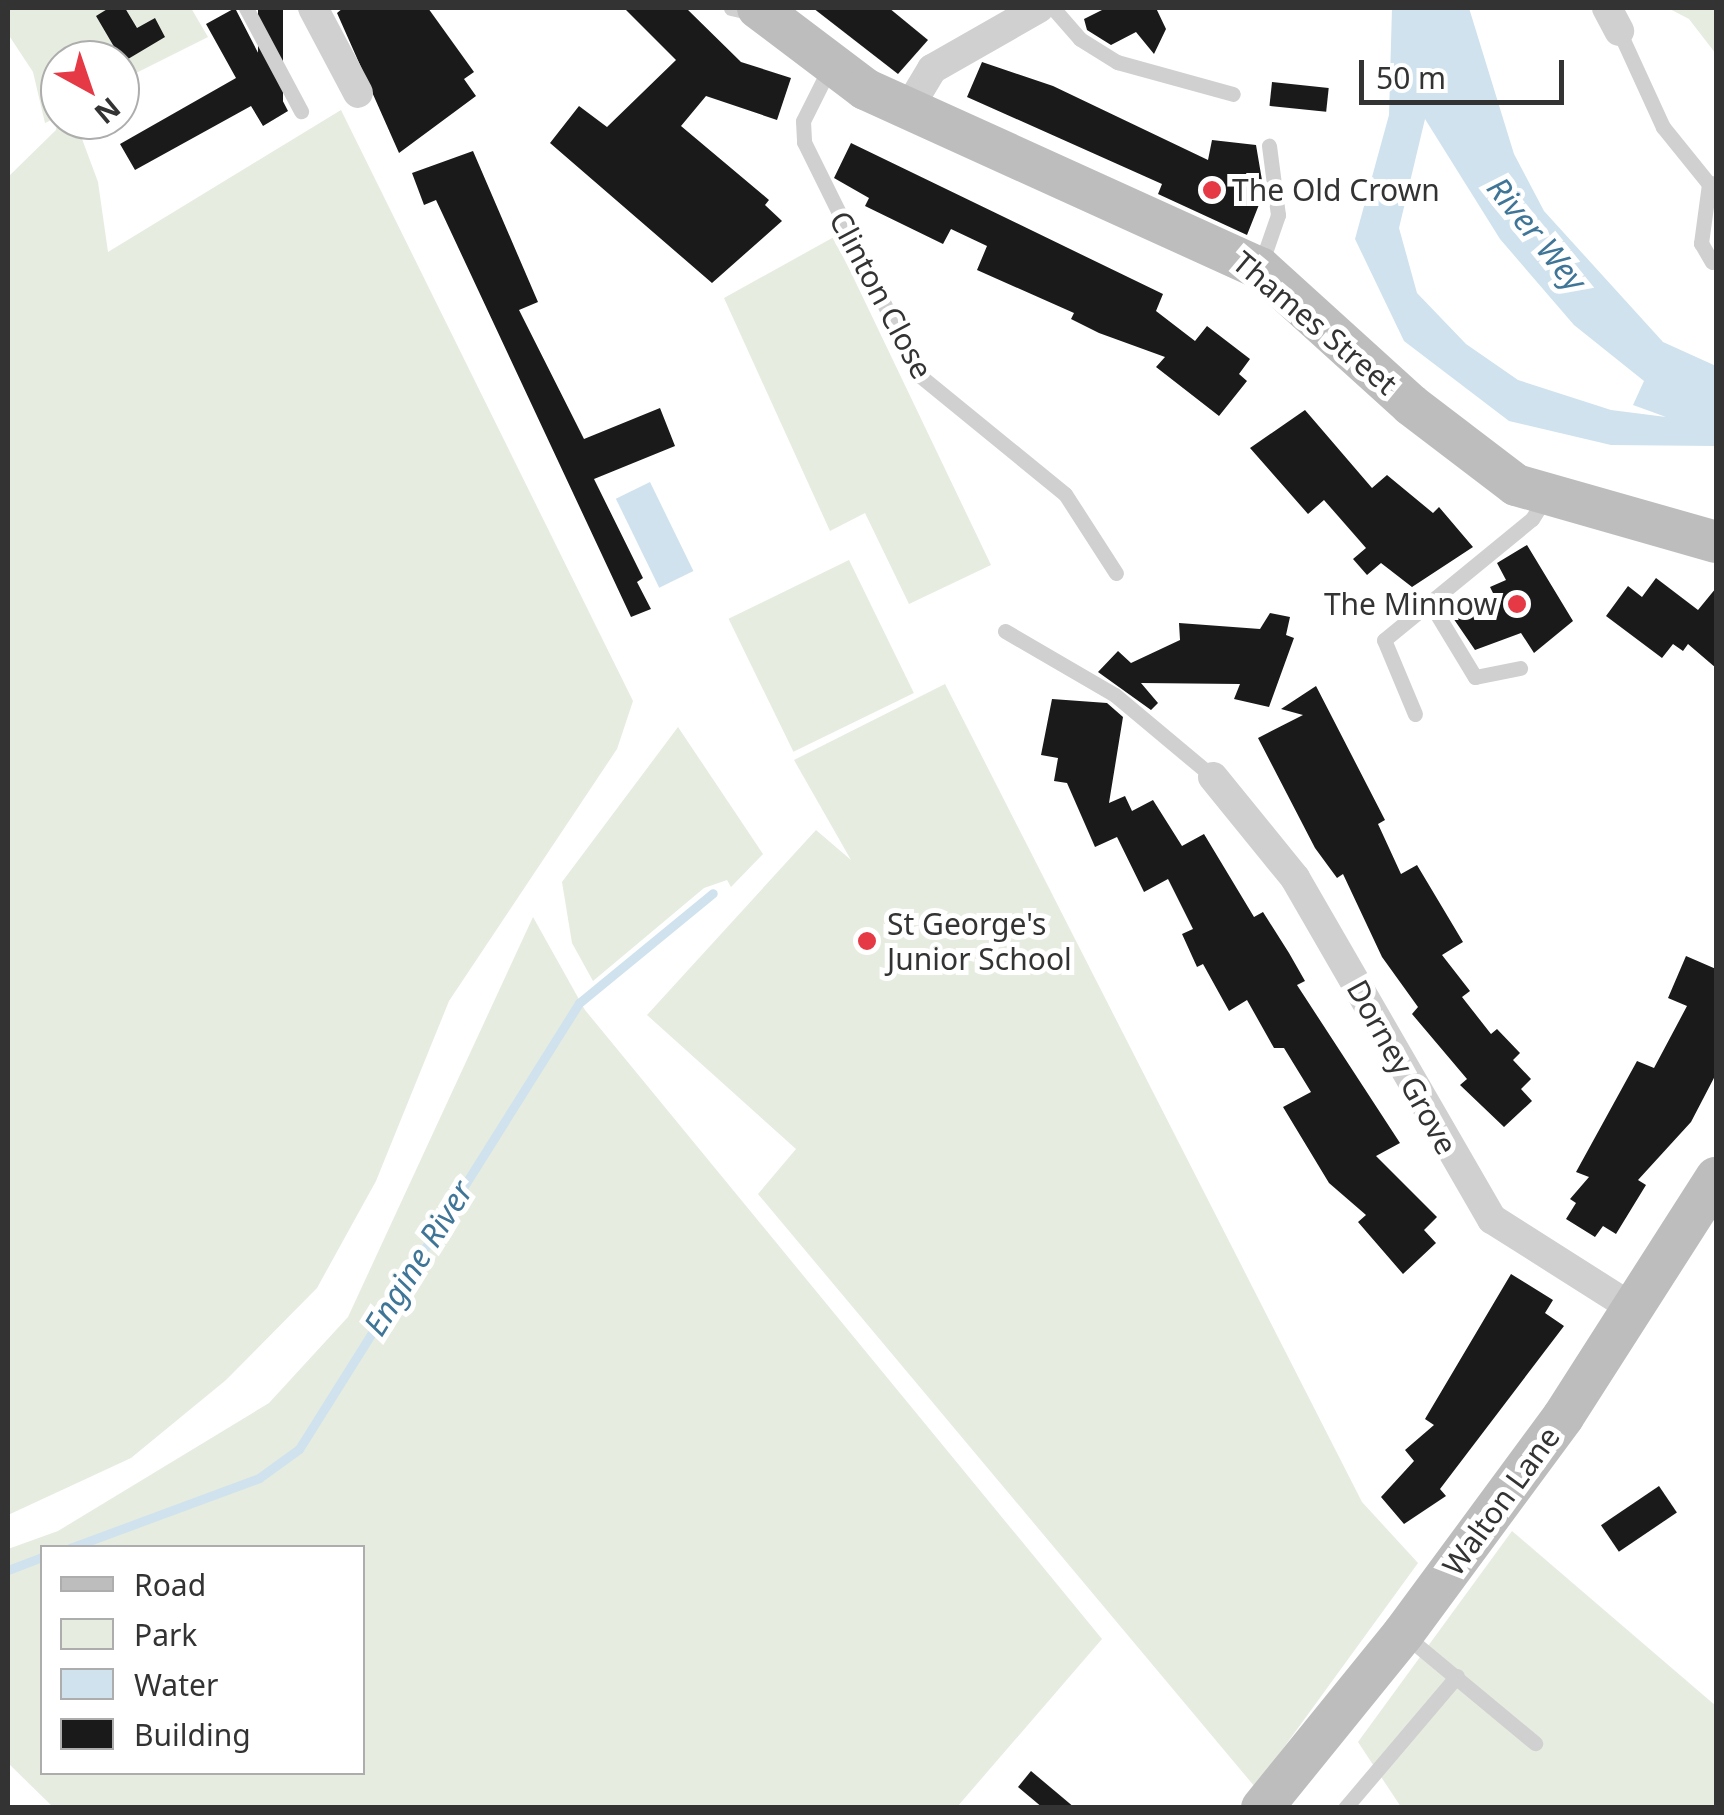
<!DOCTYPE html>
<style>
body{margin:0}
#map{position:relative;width:1724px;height:1815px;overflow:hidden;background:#fff;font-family:"Noto Sans",sans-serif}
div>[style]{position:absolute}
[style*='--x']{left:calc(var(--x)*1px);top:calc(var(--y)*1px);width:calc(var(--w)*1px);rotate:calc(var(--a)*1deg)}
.green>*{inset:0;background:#e6ecdf;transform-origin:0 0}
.water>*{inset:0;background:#cfe2ee;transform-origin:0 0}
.stream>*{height:9px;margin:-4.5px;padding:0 4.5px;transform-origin:4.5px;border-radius:4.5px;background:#cfe2ee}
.building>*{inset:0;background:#1a1a1a;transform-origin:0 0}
.lane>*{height:15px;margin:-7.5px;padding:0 7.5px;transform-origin:7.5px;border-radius:7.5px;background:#d0d0d0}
.street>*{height:30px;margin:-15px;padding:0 15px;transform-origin:15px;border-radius:15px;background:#d0d0d0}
.secondary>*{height:42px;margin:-21px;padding:0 21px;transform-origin:21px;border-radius:21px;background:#bdbdbd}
.dots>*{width:28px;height:28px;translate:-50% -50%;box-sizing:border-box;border:5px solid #fff;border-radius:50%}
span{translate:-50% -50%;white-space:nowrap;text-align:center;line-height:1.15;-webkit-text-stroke:10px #fff;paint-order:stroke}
.poi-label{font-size:30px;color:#333}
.left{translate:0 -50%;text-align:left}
.right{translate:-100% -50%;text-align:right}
.street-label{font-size:30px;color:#333}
.water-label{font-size:32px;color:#3f7597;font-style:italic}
.frame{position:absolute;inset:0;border:10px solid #333;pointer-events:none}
.legend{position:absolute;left:40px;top:1545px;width:325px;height:230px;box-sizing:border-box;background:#fff;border:2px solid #adadad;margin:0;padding:12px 18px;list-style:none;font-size:30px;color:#333}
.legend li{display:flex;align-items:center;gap:20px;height:50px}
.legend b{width:50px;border:2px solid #adadad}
.north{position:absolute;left:40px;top:40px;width:100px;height:100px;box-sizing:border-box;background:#fff;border:2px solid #adadad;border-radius:50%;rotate:140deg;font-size:28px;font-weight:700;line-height:40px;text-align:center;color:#333}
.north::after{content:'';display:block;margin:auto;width:35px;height:45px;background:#e63946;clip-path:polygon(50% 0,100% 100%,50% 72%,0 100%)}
.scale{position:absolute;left:1359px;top:60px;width:205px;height:45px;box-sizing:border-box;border:5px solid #333;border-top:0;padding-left:12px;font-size:30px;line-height:35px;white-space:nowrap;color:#333;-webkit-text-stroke:8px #fff;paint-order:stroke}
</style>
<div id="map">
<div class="green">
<div style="clip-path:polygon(8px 8px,191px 8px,208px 37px,120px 81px,120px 60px,60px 60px,60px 120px,75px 120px,98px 182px,108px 252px,341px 110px,633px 701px,617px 749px,449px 1001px,376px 1181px,317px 1288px,226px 1380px,131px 1458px,8px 1515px,8px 177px,56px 130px,58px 117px,45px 123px,33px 72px,8px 34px)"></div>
<div style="clip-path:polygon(1668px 8px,1716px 8px,1716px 54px,1689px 19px)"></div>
<div style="clip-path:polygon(834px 237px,991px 565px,909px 604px,865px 513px,830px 531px,724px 298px)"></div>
<div style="left:849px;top:560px;width:148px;height:134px;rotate:64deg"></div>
<div style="clip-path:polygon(945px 684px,1362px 1502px,1418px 1563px,1255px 1787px,758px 1194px,796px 1149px,647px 1015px,816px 830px,851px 860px,794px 760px)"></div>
<div style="clip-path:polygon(678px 727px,763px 854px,731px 887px,727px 880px,704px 888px,593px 981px,572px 943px,562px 882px)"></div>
<div style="clip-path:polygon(evenodd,533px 917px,585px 1010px,1102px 1639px,957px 1807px,53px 1807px,8px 1763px,8px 1549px,58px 1531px,269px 1403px,348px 1317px,533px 917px,42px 1548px,362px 1548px,362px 1772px,42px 1772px,42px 1548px)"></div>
<div style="clip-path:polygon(1512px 1531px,1716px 1706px,1716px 1807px,1401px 1807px,1358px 1742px)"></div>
</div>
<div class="water">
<div style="clip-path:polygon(evenodd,1392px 8px,1469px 8px,1514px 154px,1544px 211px,1663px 342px,1716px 366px,1716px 446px,1611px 445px,1509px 421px,1404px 341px,1355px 239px,1389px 115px,1392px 8px,1425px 119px,1500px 239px,1574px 325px,1644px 381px,1633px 405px,1666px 417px,1611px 410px,1518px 380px,1466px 344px,1417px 293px,1399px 228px,1425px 119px)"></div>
<div style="left:650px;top:482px;width:99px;height:38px;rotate:64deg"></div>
</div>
<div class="stream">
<div style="--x:70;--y:1548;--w:202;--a:-20.3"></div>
<div style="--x:259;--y:1478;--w:49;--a:-35.9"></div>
<div style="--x:299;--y:1449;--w:527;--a:-57.88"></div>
<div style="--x:579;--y:1003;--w:173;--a:-39.4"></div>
<div style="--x:8;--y:1570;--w:36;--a:-21"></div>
</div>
<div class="building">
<div style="clip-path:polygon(109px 8px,125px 8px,137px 28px,155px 18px,165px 37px,123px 62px,96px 16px)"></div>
<div style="clip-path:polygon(235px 8px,288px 111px,263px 126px,251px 106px,135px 170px,120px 144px,236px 78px,206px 24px)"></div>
<div style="left:258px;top:8px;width:25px;height:106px"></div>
<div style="clip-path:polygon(343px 8px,428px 8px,474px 72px,464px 79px,476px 96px,399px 153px,337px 13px)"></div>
<div style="clip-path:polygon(624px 8px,686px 8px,741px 62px,791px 78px,777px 120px,706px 96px,681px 126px,769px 200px,765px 205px,782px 221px,712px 283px,550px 143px,579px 106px,607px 127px,676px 60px)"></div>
<div style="clip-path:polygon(813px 8px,889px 8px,928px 40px,898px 74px)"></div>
<div style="clip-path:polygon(1106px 8px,1156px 8px,1166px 29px,1154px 54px,1136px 32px,1111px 45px,1087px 30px,1084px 19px)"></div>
<div style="clip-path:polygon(982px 62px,1053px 86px,1208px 160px,1212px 140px,1256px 145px,1264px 192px,1247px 235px,1158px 194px,1162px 184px,967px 97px)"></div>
<div style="left:1272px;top:82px;width:57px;height:24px;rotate:6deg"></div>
<div style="clip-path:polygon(851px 143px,1163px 294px,1156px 311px,1195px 341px,1207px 326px,1250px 359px,1239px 374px,1247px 381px,1219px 416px,1156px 367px,1165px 357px,1099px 333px,1071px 319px,1074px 313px,977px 270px,987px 246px,951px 229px,943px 244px,865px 206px,869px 198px,834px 178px)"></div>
<div style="clip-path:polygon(473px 151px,538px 302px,519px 310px,584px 439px,660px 408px,675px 446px,594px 479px,643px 578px,637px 582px,651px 609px,631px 617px,436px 200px,424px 205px,412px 173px)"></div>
<div style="clip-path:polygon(1305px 410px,1372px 488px,1387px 475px,1433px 513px,1439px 507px,1473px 547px,1412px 587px,1381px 563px,1367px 575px,1353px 559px,1366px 548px,1324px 500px,1308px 514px,1250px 448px)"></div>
<div style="clip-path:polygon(1527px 545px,1573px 621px,1534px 653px,1521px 633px,1475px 650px,1451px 615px,1493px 593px,1490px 587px,1506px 580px,1497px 563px)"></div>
<div style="clip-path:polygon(1656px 578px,1698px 610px,1716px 588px,1716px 668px,1688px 644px,1683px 651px,1673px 644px,1662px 658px,1606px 616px,1628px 586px,1642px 597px)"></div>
<div style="clip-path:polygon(1270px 613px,1290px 617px,1286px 635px,1294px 638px,1269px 707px,1234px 699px,1240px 684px,1141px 683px,1158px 703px,1151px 710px,1098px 672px,1118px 651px,1131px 663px,1180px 640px,1179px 623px,1260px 629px)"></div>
<div style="clip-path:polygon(1316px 686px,1385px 820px,1378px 824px,1401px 874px,1417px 865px,1463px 942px,1442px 955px,1470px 991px,1462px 997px,1491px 1034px,1497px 1029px,1520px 1053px,1513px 1060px,1531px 1079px,1521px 1089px,1532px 1101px,1504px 1127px,1460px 1085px,1467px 1079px,1412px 1014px,1418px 1007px,1382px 957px,1343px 874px,1337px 878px,1315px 848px,1258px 738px,1303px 715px,1281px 709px)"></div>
<div style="clip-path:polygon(1052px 699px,1107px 703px,1123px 717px,1109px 803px,1125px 796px,1132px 811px,1153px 800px,1182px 846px,1204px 834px,1254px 917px,1263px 912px,1289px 953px,1305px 981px,1297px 985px,1400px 1143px,1376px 1156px,1437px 1217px,1424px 1230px,1436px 1243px,1403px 1274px,1358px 1222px,1366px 1215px,1329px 1183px,1283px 1107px,1311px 1092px,1284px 1048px,1274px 1048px,1247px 1000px,1229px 1011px,1203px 964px,1197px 967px,1182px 934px,1193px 929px,1168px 879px,1144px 892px,1117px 837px,1095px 847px,1067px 783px,1054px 781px,1058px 758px,1041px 755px)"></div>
<div style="clip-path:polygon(1686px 956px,1716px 969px,1716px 1074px,1691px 1122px,1638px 1180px,1646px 1185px,1616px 1234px,1603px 1226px,1595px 1237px,1566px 1219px,1576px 1203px,1570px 1199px,1589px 1177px,1576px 1172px,1637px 1061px,1654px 1068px,1687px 1006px,1668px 998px)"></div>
<div style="clip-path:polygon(1511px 1274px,1553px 1300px,1545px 1313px,1564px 1326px,1440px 1489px,1446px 1496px,1404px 1524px,1381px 1497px,1414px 1461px,1405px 1450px,1434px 1425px,1425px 1419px)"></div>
<div style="left:1659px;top:1486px;width:32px;height:70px;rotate:56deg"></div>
<div style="clip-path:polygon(1031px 1771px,1075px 1808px,1043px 1808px,1018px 1787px)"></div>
</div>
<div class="lane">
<div style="--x:246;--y:8;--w:117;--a:61.9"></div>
<div style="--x:731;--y:8;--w:28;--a:13"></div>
<div style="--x:1053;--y:8;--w:41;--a:48.9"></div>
<div style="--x:1080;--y:39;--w:44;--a:31.9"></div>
<div style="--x:1117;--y:62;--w:120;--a:15.4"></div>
<div style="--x:1619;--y:31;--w:106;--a:65.4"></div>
<div style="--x:1663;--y:127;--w:73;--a:51.1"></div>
<div style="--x:1709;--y:184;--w:7;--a:-8"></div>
<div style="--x:829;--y:69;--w:58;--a:116.6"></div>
<div style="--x:803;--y:121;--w:21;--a:87"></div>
<div style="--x:804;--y:142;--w:260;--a:63.7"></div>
<div style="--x:919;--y:375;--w:188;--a:39.2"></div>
<div style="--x:1065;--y:494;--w:94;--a:57.2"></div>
<div style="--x:1709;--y:184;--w:60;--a:97.7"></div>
<div style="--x:1701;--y:243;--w:22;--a:60"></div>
<div style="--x:1261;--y:264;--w:52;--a:-70.9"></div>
<div style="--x:1278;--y:215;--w:70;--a:-97.4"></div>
<div style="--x:1432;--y:606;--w:83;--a:58.8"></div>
<div style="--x:1475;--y:677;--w:46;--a:-11.3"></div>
<div style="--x:1005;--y:631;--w:127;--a:30.2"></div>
<div style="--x:1115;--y:695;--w:128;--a:39.9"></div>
<div style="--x:1415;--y:714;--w:80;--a:-112.7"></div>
<div style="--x:1384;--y:640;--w:191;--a:-39.3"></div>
<div style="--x:1532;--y:519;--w:25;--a:-58"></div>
<div style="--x:1406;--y:1636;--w:168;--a:39.7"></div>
<div style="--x:1345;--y:1808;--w:173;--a:-49.7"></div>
</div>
<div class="street">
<div style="--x:313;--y:8;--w:96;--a:62.1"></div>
<div style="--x:1607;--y:8;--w:26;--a:62"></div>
<div style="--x:908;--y:109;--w:47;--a:-59"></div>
<div style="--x:932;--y:69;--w:123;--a:-29.7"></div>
<div style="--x:1213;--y:777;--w:130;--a:50.9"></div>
<div style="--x:1295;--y:878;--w:394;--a:60"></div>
<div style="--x:1492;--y:1219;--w:172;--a:32.4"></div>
</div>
<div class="secondary">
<div style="--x:758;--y:8;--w:134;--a:37.1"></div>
<div style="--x:865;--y:89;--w:434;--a:24.4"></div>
<div style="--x:1260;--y:268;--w:204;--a:42.2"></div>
<div style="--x:1411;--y:405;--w:132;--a:37.3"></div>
<div style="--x:1516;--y:485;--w:208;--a:15.9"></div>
<div style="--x:1262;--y:1808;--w:224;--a:-51"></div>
<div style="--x:1403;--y:1634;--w:270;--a:-53.6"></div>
<div style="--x:1563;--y:1417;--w:284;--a:-57.4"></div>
</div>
<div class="dots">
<div style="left:1212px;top:190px;background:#e63946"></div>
<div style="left:1517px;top:604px;background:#e63946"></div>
<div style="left:867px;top:941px;background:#e63946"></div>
</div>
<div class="poi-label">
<span class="left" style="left:1232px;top:190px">The Old Crown</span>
<span class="right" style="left:1497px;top:604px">The Minnow</span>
<span class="left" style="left:887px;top:941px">St George's<br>Junior School</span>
</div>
<div class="street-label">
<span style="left:881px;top:295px;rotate:62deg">Clinton Close</span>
<span style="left:1315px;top:323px;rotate:40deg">Thames Street</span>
<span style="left:1402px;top:1067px;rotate:61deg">Dorney Grove</span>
<span style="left:1501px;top:1501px;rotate:-54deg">Walton Lane</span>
</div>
<div class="water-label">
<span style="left:1537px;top:234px;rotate:51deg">River Wey</span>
<span style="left:418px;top:1258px;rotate:-58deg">Engine River</span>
</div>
<div class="frame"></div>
<ul class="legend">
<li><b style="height:12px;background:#bdbdbd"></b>Road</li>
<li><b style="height:28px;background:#e6ecdf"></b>Park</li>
<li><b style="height:28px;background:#cfe2ee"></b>Water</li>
<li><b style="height:28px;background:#1a1a1a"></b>Building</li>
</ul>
<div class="north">N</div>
<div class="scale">50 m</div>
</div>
